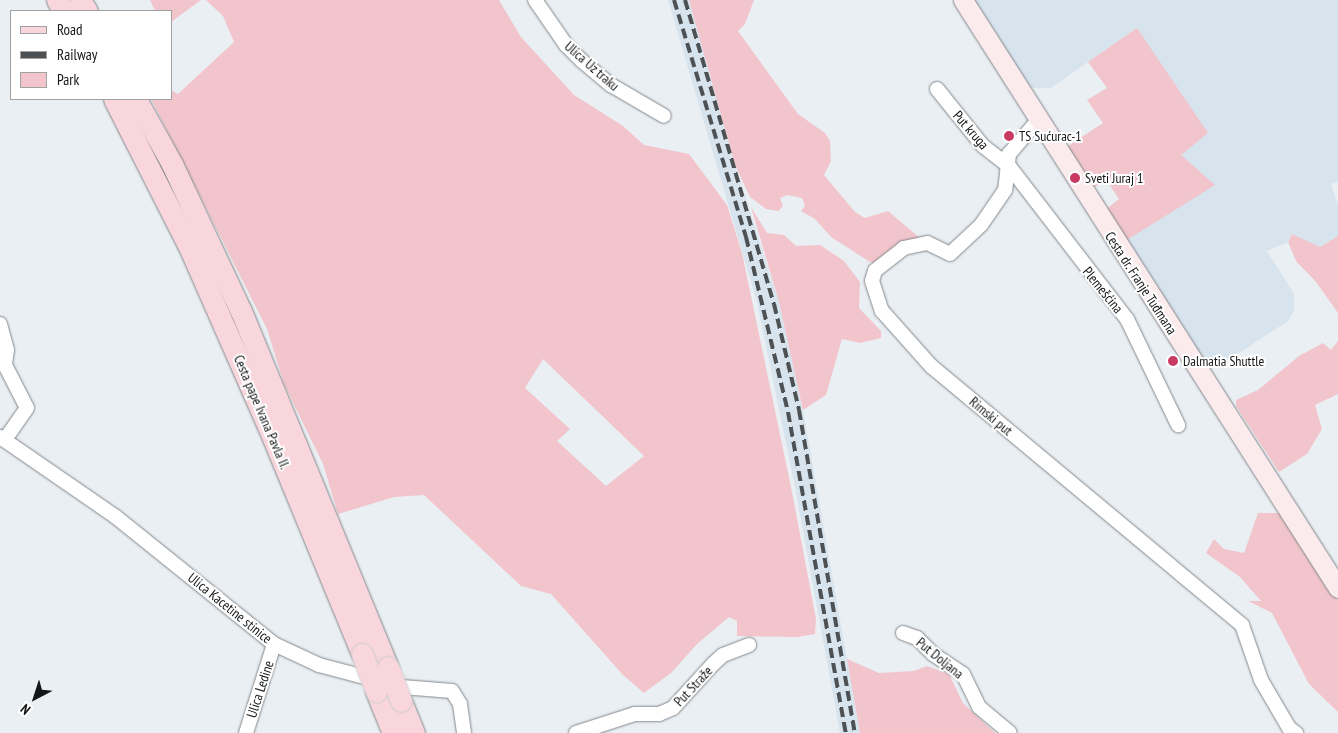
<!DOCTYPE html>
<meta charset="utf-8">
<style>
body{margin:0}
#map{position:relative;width:1338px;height:733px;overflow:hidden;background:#eaeff4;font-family:"PT Sans Narrow",sans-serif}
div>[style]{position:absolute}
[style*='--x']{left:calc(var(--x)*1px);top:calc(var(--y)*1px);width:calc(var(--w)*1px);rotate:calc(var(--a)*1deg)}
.built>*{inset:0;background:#d7e3ed}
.green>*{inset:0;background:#f1c5cb}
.roads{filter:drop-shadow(0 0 1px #83888c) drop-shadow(0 0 1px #83888c)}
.minor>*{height:14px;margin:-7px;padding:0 7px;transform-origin:7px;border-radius:7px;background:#fff}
.secondary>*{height:19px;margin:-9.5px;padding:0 9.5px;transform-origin:9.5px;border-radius:9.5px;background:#fcebed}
.primary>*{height:21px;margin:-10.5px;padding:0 10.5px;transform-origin:10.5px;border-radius:10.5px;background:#f9d6dc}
.rail>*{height:4px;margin-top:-2px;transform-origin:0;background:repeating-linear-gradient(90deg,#4e5153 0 10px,transparent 0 15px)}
.bridges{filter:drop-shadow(0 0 1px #cbcccc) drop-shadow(0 0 1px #cbcccc)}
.primary-bridge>*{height:21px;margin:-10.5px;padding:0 10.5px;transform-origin:10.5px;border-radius:10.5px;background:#f9d6dc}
.dots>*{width:14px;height:14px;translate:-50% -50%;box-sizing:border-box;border:2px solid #fff;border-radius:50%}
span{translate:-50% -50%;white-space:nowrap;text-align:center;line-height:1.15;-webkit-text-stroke:4px #fff;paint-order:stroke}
.street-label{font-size:14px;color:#131516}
.poi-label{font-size:14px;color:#131516}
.left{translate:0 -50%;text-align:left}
.legend{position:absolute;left:10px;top:10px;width:162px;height:90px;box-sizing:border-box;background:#fff;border:1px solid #a1a1a2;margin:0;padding:6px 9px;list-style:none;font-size:15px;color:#131516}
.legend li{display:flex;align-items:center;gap:10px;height:25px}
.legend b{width:25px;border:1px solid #a1a1a2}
.north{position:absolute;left:10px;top:673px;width:50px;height:50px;-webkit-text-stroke:4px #fff;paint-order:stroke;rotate:220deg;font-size:14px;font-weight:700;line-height:20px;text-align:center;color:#131516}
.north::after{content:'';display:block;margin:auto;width:18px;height:22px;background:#131516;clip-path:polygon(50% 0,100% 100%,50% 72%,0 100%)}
</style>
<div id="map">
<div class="built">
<div style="clip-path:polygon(668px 0,689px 0,735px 165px,779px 302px,803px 410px,860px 733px,840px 733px,795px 487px,757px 302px)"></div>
<div style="clip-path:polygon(970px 0,1338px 0,1338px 181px,1331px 184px,1338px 205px,1338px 236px,1320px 247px,1292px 234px,1288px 242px,1267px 251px,1294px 294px,1294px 310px,1288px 321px,1228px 360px,1208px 361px,1196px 354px,1122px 243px,1180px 155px,1137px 28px,1051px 88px,1028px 88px)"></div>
</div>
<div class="green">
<div style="clip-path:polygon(150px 0,201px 0,171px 22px,171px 11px,155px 11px)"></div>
<div style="clip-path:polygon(evenodd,206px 0,499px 0,521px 37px,574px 95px,623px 126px,644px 145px,689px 154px,727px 205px,742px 253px,792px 492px,816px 619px,815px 634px,797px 637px,737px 636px,737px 621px,729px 617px,697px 644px,672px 672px,644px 693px,623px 675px,551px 594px,521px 586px,424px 495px,394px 497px,338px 514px,323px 464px,284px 384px,267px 329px,151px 99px,171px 99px,171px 90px,178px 94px,234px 42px,223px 16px,206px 0,543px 359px,644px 456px,606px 486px,557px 441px,570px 429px,525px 388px,543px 359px)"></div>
<div style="clip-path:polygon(689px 0,754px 0,745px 24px,738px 31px,798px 114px,825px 133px,830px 141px,831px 161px,824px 175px,855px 212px,865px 218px,888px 211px,921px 239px,877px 263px,870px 262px,831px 237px,815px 219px,801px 211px,805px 206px,802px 198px,787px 195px,780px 198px,783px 206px,778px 211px,766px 209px,750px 197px,735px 165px)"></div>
<div style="clip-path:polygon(1137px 28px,1208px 133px,1181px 155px,1215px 185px,1122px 243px,1104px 211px,1119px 199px,1107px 181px,1094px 187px,1065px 148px,1103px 123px,1087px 100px,1107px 88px,1088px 62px)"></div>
<div style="clip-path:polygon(751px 207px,767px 233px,784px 235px,796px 246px,820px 245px,844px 261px,860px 282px,859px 308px,881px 331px,881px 338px,860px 343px,842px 339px,826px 395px,803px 410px,779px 302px)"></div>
<div style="clip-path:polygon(1292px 234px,1320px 247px,1338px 236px,1338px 313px,1316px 282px,1296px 261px,1288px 242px)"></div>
<div style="clip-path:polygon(1338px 341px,1338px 394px,1315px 405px,1322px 429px,1307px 454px,1279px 472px,1236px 406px,1236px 400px,1258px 390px,1299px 356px,1323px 343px,1331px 350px)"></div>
<div style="clip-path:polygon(1258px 513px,1280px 513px,1338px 600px,1338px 712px,1309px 684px,1272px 613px,1248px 601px,1261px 601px,1240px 577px,1206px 553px,1214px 539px,1224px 549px,1244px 553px)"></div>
<div style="clip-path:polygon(847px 659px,879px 673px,914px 671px,927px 666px,949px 674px,963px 703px,995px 733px,860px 733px)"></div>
</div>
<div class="roads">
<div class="minor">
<div style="--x:535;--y:0;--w:55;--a:55.4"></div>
<div style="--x:566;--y:45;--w:23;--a:45"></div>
<div style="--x:582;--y:61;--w:38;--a:40"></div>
<div style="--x:611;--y:85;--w:61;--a:30.3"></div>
<div style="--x:937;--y:89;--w:73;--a:51.1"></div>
<div style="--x:983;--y:146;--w:33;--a:38"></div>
<div style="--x:1009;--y:166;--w:193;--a:52.4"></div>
<div style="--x:1127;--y:319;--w:118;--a:64.3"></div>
<div style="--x:1040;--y:118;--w:48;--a:130.7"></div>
<div style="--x:1009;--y:154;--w:36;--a:96"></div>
<div style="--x:1005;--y:190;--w:42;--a:124.4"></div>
<div style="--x:981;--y:225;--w:42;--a:136.9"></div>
<div style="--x:950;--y:254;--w:25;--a:-154"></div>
<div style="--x:927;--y:243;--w:24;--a:168"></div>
<div style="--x:904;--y:248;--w:37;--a:142"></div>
<div style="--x:875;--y:271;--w:10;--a:107"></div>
<div style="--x:872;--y:281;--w:32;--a:72"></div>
<div style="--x:882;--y:311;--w:74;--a:48.3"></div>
<div style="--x:931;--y:366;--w:405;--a:39.8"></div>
<div style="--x:1242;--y:625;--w:58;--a:70.9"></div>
<div style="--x:1261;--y:680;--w:56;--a:59.7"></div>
<div style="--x:1289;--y:728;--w:9;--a:36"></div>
<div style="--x:0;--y:324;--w:27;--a:75"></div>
<div style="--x:7;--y:350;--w:15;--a:98"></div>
<div style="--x:5;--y:365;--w:48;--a:62.9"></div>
<div style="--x:27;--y:408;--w:39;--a:125"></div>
<div style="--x:0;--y:437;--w:141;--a:34.6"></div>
<div style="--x:116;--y:517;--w:203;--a:38.8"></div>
<div style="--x:274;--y:644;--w:50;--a:25"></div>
<div style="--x:319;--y:665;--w:86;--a:14.8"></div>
<div style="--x:402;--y:687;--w:50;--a:4.6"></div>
<div style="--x:452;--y:691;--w:15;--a:58"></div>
<div style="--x:460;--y:704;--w:29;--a:82"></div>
<div style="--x:903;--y:633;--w:15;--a:20"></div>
<div style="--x:917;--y:638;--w:23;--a:45"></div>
<div style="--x:933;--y:654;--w:36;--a:34"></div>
<div style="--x:963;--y:674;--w:37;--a:64"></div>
<div style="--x:979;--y:707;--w:40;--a:40"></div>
<div style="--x:246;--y:733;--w:93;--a:-72.5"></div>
<div style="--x:576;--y:733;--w:62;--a:-17.9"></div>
<div style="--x:635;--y:714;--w:24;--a:0"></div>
<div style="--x:659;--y:714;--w:15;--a:-23"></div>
<div style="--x:673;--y:708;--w:59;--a:-47.7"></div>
<div style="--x:713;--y:664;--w:13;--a:-42"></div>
<div style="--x:723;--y:655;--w:28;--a:-21"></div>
</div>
<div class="secondary">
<div style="--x:963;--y:0;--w:697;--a:57.47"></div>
</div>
<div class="primary">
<div style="--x:57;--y:0;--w:13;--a:58"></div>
<div style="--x:80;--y:0;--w:13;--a:58"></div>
<div style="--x:114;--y:99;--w:170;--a:63.1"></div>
<div style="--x:191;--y:251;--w:204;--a:66.3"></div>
<div style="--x:273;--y:438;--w:234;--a:67.6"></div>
<div style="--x:136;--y:99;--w:74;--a:61"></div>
<div style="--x:172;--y:164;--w:162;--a:64.9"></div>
<div style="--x:241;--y:311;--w:385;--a:67.6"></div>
<div style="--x:376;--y:691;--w:45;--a:68"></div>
<div style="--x:401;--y:701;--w:35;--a:68"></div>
</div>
</div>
<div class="rail">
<div style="--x:674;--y:0;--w:248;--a:73.1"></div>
<div style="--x:746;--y:237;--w:180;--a:76.5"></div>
<div style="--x:788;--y:412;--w:326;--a:79.8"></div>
<div style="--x:685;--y:0;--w:317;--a:73.7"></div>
<div style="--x:774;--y:304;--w:109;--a:76.7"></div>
<div style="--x:799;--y:410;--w:328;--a:80.2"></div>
</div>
<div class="bridges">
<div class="primary-bridge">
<div style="--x:362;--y:654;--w:40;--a:69"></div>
<div style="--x:388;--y:667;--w:36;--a:69"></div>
</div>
</div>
<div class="dots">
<div style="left:1009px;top:136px;background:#c93a62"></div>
<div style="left:1075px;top:178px;background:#c93a62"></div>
<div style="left:1173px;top:361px;background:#c93a62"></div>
</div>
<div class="street-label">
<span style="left:592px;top:66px;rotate:41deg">Ulica Uz traku</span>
<span style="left:971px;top:130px;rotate:49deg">Put kruga</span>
<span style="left:1141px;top:283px;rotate:57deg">Cesta dr. Franje Tuđmana</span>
<span style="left:1103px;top:290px;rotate:51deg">Plemešćina</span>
<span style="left:262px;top:412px;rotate:67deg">Cesta pape Ivana Pavla II.</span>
<span style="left:991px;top:416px;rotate:40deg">Rimski put</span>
<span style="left:230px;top:608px;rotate:39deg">Ulica Kacetine stinice</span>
<span style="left:940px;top:658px;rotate:39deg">Put Doljana</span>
<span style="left:693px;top:686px;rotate:-47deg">Put Straže</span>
<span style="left:260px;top:689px;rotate:-72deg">Ulica Ledine</span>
</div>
<div class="poi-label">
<span class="left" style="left:1019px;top:136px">TS Sućurac-1</span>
<span class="left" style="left:1085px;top:178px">Sveti Juraj 1</span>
<span class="left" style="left:1183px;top:361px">Dalmatia Shuttle</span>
</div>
<ul class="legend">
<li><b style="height:6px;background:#f9d6dc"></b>Road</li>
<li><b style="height:6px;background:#4e5153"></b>Railway</li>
<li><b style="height:14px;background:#f1c5cb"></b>Park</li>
</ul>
<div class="north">N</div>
</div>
